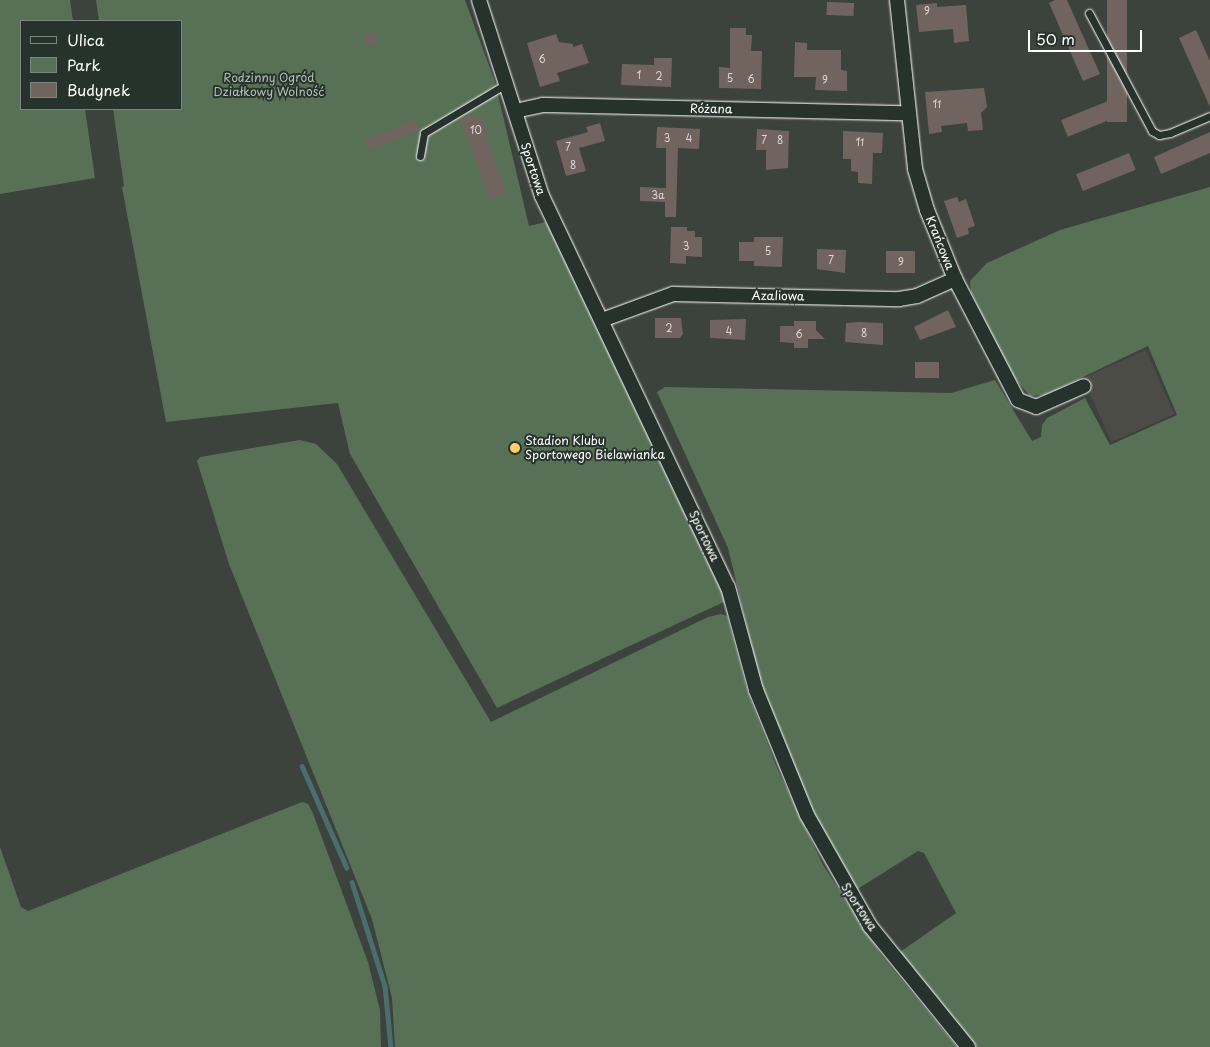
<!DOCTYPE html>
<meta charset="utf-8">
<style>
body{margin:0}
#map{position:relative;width:1210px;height:1047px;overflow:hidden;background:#3c423c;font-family:"Playpen Sans",sans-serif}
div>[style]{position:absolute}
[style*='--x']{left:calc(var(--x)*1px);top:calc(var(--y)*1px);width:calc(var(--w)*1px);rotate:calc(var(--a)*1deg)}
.built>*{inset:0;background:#4c4c46;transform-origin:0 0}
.green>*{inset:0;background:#587156}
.stream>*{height:4.5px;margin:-2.25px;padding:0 2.25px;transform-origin:2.25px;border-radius:2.25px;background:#4a6e6d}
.building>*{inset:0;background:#71645f;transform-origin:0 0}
.roads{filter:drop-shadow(0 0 1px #fff) drop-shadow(0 0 1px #fff)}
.service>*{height:7px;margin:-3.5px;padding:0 3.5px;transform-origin:3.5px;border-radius:3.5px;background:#26332d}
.minor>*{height:14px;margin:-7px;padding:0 7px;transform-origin:7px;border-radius:7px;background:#26332d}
.dots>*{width:14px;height:14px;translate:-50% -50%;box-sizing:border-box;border:2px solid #26332d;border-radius:50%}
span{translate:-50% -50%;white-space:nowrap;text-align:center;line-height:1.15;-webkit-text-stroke:4px #26332d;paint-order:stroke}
.number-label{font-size:10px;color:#dcd8d7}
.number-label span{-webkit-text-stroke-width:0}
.park-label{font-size:12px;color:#b4bfb3}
.street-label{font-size:12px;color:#fff}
.poi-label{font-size:12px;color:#fff}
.left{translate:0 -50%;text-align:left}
.legend{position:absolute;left:20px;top:20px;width:162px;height:90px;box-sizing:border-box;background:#26332d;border:1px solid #7d8581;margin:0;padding:6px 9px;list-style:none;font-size:15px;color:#fff}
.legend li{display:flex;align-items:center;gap:10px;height:25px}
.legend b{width:25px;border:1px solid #7d8581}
.scale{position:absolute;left:1028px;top:30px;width:114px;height:22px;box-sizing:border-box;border:2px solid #fff;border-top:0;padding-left:6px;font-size:15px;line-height:18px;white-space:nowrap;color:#fff;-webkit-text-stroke:4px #26332d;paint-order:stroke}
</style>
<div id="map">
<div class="built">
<div style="left:1146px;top:350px;width:70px;height:69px;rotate:66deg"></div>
</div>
<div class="green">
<div style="clip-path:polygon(0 0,70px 0,73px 21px,21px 21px,21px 109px,85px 109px,95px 178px,0 194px)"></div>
<div style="clip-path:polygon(96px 0,465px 0,495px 82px,529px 226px,546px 222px,556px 239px,728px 600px,497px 708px,350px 454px,338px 403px,166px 422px,122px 187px,124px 186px,113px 109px,181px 109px,181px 21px,99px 21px)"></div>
<div style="clip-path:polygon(1210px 187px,1210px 1047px,977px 1047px,900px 952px,956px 913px,924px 853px,918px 851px,856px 890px,811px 809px,759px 677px,728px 548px,657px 392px,665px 387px,951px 393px,995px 380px,1032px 441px,1041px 437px,1042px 425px,1047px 418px,1085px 398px,1110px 445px,1177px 415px,1148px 346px,1045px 395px,1030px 396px,1012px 375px,995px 342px,971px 292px,970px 281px,987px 263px,1060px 230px)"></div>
<div style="clip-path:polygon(300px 440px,316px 444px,337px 464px,491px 722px,708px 617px,721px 614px,727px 616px,747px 690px,777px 768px,823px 865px,882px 956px,957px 1047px,395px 1047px,392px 998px,372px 919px,229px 564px,197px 461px,200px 457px)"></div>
<div style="clip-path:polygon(302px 802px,308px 804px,312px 811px,368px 962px,380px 1010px,381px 1047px,0 1047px,0 847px,21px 907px,28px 911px)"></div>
</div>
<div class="stream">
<div style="--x:302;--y:766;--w:111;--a:66.2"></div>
<div style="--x:352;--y:882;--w:109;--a:72.4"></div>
<div style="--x:385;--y:986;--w:61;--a:84.4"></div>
</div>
<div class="building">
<div style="clip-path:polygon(1055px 0,1067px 0,1100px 74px,1083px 81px,1049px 3px)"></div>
<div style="left:1107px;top:0;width:20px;height:122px"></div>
<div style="left:827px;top:2px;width:27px;height:13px;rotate:2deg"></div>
<div style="clip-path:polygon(937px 3px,937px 7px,966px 5px,969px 41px,954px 43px,953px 29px,919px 32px,916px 5px)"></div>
<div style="clip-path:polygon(730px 28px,746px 28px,746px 35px,752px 35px,751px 51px,762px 51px,761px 89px,719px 88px,719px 67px,730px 68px)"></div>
<div style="clip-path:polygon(1196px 30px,1210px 61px,1210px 107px,1179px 38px)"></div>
<div style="left:374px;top:31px;width:12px;height:12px;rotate:70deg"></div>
<div style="clip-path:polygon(556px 34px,559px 42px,573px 44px,573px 47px,582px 44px,589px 63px,557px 73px,560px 81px,540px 87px,527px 43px)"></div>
<div style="clip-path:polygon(795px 42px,807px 43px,807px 50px,841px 50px,841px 70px,847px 71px,847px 91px,815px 90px,816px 77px,794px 77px)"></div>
<div style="clip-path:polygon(654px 58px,672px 58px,671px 87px,621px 85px,622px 64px,654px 65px)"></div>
<div style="clip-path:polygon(984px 88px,987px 107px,981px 113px,983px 130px,968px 131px,967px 123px,941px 126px,942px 132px,929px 134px,925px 92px)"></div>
<div style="left:1113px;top:99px;width:18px;height:56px;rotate:68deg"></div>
<div style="clip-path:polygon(473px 114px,475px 119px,482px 116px,489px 136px,486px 137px,506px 192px,490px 199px,462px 123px,462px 118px)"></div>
<div style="left:415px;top:120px;width:11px;height:54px;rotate:68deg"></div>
<div style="clip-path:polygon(600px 123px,605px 141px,579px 148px,586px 171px,566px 176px,556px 141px,588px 132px,586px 127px)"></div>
<div style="clip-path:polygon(657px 127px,700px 129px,699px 149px,678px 148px,676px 217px,665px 217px,665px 202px,640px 201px,640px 187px,666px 188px,666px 148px,656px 148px)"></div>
<div style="clip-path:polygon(757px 129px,789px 131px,788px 168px,766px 170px,766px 150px,756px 150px)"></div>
<div style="clip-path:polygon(843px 131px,883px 133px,882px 153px,873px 153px,872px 184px,858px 183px,858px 172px,851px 171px,851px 159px,843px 159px)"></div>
<div style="clip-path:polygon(1210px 132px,1210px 153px,1161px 174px,1154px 157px)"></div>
<div style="left:1129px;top:153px;width:18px;height:57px;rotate:68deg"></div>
<div style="clip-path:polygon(957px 197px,959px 202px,966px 199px,975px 226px,968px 228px,969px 234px,957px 238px,944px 201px)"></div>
<div style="clip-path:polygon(671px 227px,687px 227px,687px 231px,695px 231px,695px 237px,702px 237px,702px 257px,686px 256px,686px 264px,670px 263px)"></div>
<div style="clip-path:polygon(754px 237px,783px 237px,782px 267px,754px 266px,754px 261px,739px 261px,739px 242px,754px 242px)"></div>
<div style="clip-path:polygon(817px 249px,846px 250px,845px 273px,817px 269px)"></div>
<div style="left:886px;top:251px;width:29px;height:22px"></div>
<div style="clip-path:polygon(948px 310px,956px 327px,920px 340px,914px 327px)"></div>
<div style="clip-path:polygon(655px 318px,681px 318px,683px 334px,680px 338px,655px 338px)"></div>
<div style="clip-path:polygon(746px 319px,745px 340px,710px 338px,710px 320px)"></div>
<div style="clip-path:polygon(794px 321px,816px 321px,816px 330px,825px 339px,808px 339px,808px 348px,794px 348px,794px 343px,780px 342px,780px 326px,794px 326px)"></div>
<div style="clip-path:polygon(859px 322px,883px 323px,883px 345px,845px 342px,846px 323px)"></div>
<div style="left:915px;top:362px;width:24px;height:16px"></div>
</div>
<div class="roads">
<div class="service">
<div style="--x:1089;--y:13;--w:134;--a:61.9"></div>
<div style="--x:1152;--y:131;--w:8;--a:30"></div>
<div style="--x:1159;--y:135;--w:11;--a:-10"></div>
<div style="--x:1170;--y:133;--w:43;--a:-23"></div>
<div style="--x:420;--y:156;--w:23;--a:-80"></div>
<div style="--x:424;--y:133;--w:96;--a:-30.9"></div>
</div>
<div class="minor">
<div style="--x:479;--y:0;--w:206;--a:72.2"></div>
<div style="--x:542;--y:196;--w:433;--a:64.6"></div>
<div style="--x:728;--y:587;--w:107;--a:74.8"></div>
<div style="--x:756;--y:690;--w:135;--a:67.8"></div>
<div style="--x:807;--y:815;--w:128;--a:60.4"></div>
<div style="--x:870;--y:926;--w:156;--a:51"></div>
<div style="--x:897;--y:0;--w:170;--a:83.9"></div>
<div style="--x:915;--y:169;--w:43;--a:73.7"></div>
<div style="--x:927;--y:210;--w:74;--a:67.9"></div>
<div style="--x:955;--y:279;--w:136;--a:62.5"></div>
<div style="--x:1018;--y:400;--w:19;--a:21"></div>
<div style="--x:1036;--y:407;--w:52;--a:-23.6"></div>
<div style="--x:515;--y:111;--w:29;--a:-12"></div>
<div style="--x:543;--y:105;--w:365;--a:1.3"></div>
<div style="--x:602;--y:320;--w:76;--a:-20.1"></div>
<div style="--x:673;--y:294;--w:226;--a:1.3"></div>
<div style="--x:899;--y:299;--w:18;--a:-9"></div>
<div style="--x:917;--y:296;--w:42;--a:-24.1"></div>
</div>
</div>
<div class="dots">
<div style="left:515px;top:448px;background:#ffd166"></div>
</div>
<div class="number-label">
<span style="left:927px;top:11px">9</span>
<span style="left:542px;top:59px">6</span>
<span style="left:639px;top:75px">1</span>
<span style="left:659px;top:76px">2</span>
<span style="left:730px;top:78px">5</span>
<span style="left:751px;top:79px">6</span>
<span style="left:825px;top:80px">9</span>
<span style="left:937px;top:104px">11</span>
<span style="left:476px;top:130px">10</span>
<span style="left:667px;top:138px">3</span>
<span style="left:689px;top:138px">4</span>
<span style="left:764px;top:140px">7</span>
<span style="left:780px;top:140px">8</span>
<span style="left:860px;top:142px">11</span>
<span style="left:568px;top:147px">7</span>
<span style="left:573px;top:165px">8</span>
<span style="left:658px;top:195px">3a</span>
<span style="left:686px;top:246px">3</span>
<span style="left:768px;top:251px">5</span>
<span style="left:831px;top:260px">7</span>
<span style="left:901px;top:262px">9</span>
<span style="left:669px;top:328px">2</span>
<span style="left:729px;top:331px">4</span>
<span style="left:864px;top:333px">8</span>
<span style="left:799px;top:334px">6</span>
</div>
<div class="park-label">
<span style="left:269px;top:85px">Rodzinny Ogród<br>Działkowy Wolność</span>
</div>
<div class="street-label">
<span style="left:711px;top:109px;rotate:1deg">Różana</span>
<span style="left:533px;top:169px;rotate:72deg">Sportowa</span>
<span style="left:940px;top:243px;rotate:68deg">Krańcowa</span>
<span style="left:778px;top:296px;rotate:1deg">Azaliowa</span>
<span style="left:704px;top:536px;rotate:65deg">Sportowa</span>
<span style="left:859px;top:907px;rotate:57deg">Sportowa</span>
</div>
<div class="poi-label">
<span class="left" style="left:525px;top:448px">Stadion Klubu<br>Sportowego Bielawianka</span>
</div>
<ul class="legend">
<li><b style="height:6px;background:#26332d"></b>Ulica</li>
<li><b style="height:14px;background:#587156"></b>Park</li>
<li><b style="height:14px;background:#71645f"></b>Budynek</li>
</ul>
<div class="scale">50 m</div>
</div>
